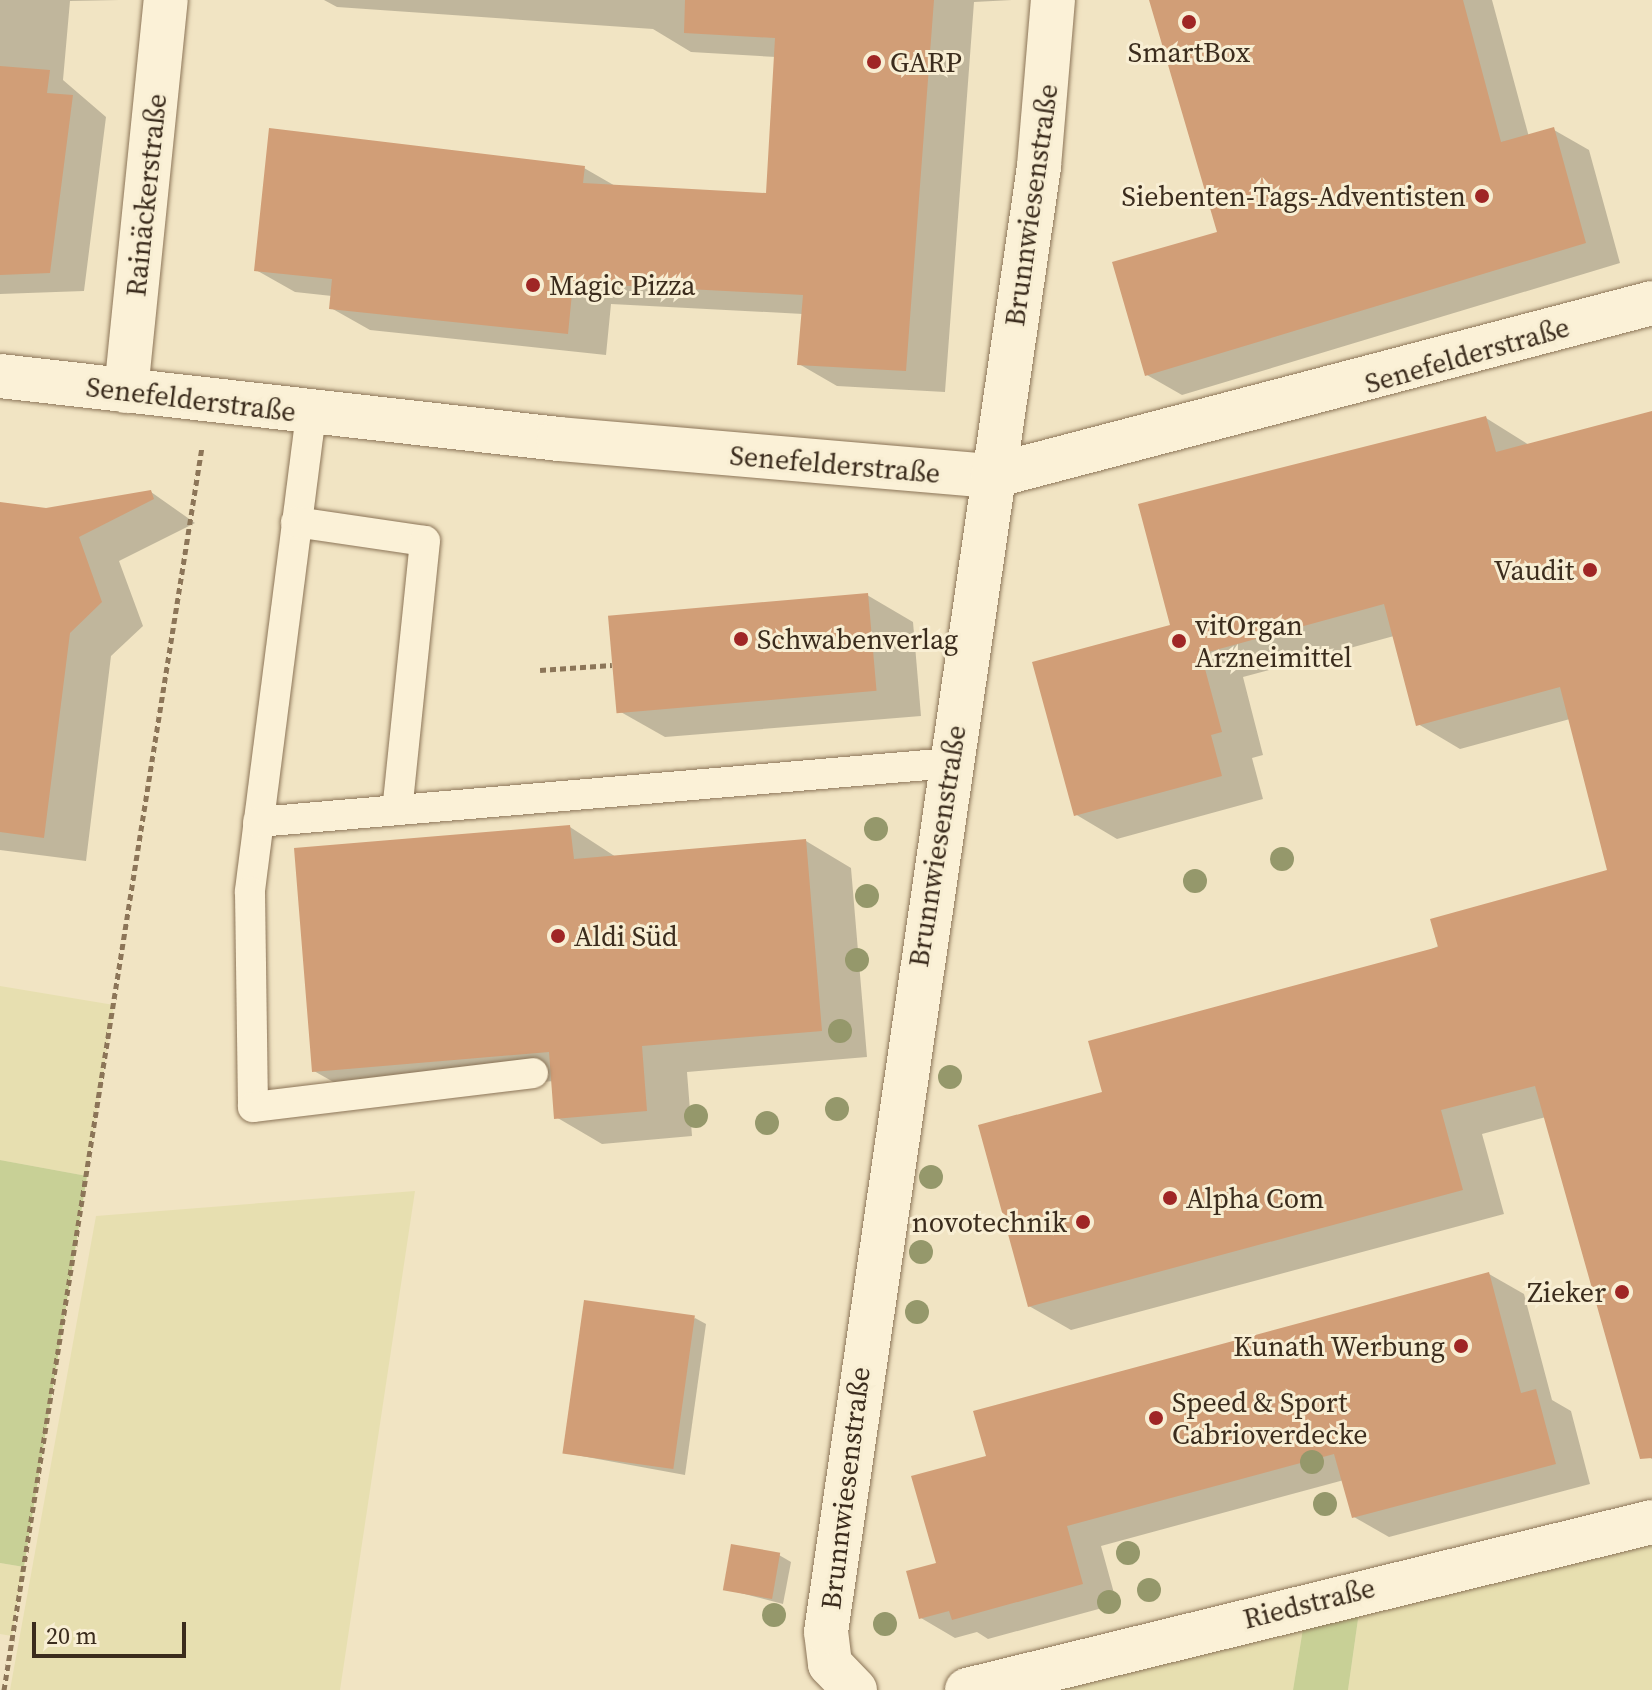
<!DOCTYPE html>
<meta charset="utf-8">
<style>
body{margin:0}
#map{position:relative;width:1652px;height:1690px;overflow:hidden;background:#f1e4c3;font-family:"Source Serif 4",serif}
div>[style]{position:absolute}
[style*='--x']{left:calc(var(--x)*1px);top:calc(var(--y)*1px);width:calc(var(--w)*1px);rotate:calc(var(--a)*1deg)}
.farmland>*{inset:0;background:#e7dfb0}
.green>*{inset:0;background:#c8d096}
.shadow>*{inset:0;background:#0003}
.building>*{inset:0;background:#d19e77;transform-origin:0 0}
.path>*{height:5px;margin-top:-2.5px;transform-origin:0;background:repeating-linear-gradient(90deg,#8c7558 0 6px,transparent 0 10px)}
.roads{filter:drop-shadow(0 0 2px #8c7558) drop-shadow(0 0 2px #8c7558)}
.service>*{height:30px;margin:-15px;padding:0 15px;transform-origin:15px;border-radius:15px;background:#fbf1d7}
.minor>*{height:44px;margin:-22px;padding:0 22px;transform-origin:22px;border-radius:22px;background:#fbf1d7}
.trees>*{width:24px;height:24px;margin:-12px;border-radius:50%;background:#95986b}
.dots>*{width:22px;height:22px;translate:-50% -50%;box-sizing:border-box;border:4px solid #f8eed3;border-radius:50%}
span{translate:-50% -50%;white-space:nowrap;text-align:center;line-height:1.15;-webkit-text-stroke:6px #f8eed3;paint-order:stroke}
.poi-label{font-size:28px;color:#3b2c1d}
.left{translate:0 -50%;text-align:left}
.right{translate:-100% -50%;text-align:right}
.street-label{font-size:28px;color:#3b2c1d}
.scale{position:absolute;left:32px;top:1622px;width:154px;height:36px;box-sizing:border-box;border:4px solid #3b2c1d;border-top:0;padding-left:10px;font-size:24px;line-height:28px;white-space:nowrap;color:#3b2c1d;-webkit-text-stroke:6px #f8eed3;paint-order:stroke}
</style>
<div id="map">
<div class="farmland">
<div style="clip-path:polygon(0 986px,114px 1005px,87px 1176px,0 1160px)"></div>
<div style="clip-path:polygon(415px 1191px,340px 1690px,10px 1690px,96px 1216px)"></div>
<div style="clip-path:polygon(1652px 1521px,1652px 1690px,1348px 1690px,1362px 1591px)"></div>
<div style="clip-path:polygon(0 1563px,24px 1567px,12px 1636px,0 1634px)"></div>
<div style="clip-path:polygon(1307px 1604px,1293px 1690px,1054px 1690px)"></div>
</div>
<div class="green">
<div style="clip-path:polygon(0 1160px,87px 1176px,24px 1567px,0 1563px)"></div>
<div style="clip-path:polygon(1362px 1591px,1348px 1690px,1293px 1690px,1307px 1604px)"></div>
</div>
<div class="shadow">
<div style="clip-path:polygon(0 0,120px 0,70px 1px,63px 80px,106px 117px,84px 291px,0 294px)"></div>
<div style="clip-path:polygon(324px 0,1012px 0,974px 2px,945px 392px,837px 386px,799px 364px,803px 314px,611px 304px,606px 355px,370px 330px,331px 308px,332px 296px,295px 292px,256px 270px,584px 168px,617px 187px,768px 195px,776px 57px,691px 52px,653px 29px,337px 7px)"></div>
<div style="clip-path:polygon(1151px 0,1492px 0,1529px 137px,1554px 130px,1589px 150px,1620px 263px,1182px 395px,1147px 375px,1220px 234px)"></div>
<div style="clip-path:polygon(1652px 413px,1652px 1459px,1640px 1451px,1546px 1117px,1482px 1134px,1504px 1214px,1071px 1330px,1029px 1306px,1104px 1093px,1609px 871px,1570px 719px,1460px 749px,1418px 724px,1394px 636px,1243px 677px,1263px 755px,1252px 758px,1263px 799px,1117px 839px,1075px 814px,1172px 626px,1486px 418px,1529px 445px)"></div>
<div style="clip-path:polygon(151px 492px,195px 523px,119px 561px,143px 626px,111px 656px,86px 861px,0 850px,0 504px,46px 510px)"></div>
<div style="clip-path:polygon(867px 595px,913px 622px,921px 716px,665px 737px,619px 711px)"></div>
<div style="clip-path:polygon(570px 827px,616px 857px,806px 841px,851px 868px,867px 1057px,687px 1072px,692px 1136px,602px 1144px,556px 1117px,554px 1081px,360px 1097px,314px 1071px)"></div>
<div style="clip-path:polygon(1489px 1274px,1524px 1294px,1552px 1400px,1571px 1411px,1590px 1484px,1389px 1537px,1354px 1517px,1344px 1480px,1101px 1546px,1117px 1604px,988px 1639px,977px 1632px,955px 1638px,921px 1618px,988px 1457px)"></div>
<div style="clip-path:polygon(695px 1318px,706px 1324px,685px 1475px,565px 1453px)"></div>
<div style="clip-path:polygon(779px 1555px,791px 1562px,783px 1604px,725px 1589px)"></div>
</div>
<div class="building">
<div style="clip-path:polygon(685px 0,934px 0,906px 371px,797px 365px,803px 295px,573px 283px,568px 334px,329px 309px,332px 279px,254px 271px,269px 128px,585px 166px,583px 183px,766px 193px,775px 38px,684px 33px)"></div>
<div style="clip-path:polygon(1149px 0,1463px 0,1501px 142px,1554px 127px,1586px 243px,1145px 376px,1112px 262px,1217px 232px)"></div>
<div style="clip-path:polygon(0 66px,50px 70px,47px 93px,73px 95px,50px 273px,0 275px)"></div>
<div style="clip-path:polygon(1652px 411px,1652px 1458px,1640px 1459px,1535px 1086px,1441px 1110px,1463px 1190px,1028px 1307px,978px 1125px,1102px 1092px,1088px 1041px,1438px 947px,1430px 919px,1607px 870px,1560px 687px,1416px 726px,1384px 604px,1201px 654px,1222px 732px,1211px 735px,1222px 776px,1074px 816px,1032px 662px,1170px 625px,1138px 504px,1486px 416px,1496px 452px)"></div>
<div style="clip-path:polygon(151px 490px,154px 499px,79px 537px,102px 602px,70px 633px,44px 838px,0 832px,0 502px,46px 508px)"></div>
<div style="left:868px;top:593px;width:98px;height:261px;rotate:85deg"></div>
<div style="clip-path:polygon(570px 825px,574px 859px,806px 839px,822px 1031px,642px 1046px,647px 1111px,554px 1119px,549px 1052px,312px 1072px,294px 848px)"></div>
<div style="clip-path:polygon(1489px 1272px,1521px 1393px,1536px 1389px,1556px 1464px,1352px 1518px,1334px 1454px,1067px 1526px,1083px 1584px,952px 1620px,949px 1611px,919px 1619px,906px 1571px,936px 1563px,911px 1476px,986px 1456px,973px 1411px)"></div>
<div style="left:584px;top:1300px;width:112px;height:155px;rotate:8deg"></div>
<div style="left:731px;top:1544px;width:50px;height:47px;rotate:10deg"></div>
</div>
<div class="path">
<div style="--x:540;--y:670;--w:72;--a:-4"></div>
<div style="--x:4;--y:1690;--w:1259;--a:-80.95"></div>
</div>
<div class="roads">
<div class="service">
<div style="--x:311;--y:414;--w:482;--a:97.3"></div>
<div style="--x:250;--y:892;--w:215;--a:89.2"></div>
<div style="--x:253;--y:1107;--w:282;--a:-6.9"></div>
<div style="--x:296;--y:522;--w:130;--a:8.4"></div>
<div style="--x:425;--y:541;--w:270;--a:95.9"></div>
<div style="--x:258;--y:822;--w:695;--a:-4.87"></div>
</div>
<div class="minor">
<div style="--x:0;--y:376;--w:563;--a:6.43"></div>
<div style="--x:559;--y:439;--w:436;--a:4.9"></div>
<div style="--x:993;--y:476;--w:681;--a:-14.71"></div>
<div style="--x:126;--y:391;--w:393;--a:-84.2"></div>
<div style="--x:855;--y:1690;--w:36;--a:-134"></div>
<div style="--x:830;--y:1664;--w:32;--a:-97"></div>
<div style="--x:826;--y:1632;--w:1481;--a:-81.73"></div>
<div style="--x:1039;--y:166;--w:167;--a:-85.2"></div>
<div style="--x:967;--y:1690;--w:705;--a:-13.78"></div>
</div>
</div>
<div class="trees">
<div style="left:876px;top:829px"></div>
<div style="left:1282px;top:859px"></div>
<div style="left:1195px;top:881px"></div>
<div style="left:867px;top:896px"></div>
<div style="left:857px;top:960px"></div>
<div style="left:840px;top:1031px"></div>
<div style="left:950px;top:1077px"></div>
<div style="left:837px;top:1109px"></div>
<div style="left:696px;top:1116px"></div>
<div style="left:767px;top:1123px"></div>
<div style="left:931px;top:1177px"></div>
<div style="left:921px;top:1252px"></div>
<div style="left:917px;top:1312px"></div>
<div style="left:1312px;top:1462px"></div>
<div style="left:1325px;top:1504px"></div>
<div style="left:1128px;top:1553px"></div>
<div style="left:1149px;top:1590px"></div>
<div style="left:1109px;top:1602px"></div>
<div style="left:774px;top:1615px"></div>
<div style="left:885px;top:1624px"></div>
</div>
<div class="dots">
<div style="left:1189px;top:22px;background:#9f2625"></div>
<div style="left:874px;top:62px;background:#9f2625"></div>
<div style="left:1482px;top:196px;background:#9f2625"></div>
<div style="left:533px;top:285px;background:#9f2625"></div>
<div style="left:1590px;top:570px;background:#9f2625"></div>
<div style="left:741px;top:639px;background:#9f2625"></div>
<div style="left:1179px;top:641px;background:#9f2625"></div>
<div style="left:558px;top:936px;background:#9f2625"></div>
<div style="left:1170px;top:1198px;background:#9f2625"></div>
<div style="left:1083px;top:1222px;background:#9f2625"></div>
<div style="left:1622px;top:1292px;background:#9f2625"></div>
<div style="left:1461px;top:1346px;background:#9f2625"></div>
<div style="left:1156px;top:1418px;background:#9f2625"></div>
</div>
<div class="poi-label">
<span style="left:1189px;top:52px">SmartBox</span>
<span class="left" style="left:890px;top:62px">GARP</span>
<span class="right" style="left:1466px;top:196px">Siebenten-Tags-Adventisten</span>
<span class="left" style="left:549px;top:285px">Magic Pizza</span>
<span class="right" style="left:1574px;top:570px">Vaudit</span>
<span class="left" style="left:1195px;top:641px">vitOrgan<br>Arzneimittel</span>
<span class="left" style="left:757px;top:639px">Schwabenverlag</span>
<span class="left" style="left:574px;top:936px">Aldi Süd</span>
<span class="left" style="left:1186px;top:1198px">Alpha Com</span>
<span class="right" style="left:1067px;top:1222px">novotechnik</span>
<span class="right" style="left:1606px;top:1292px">Zieker</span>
<span class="right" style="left:1445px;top:1346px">Kunath Werbung</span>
<span class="left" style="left:1172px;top:1418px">Speed &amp; Sport<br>Cabrioverdecke</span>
</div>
<div class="street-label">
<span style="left:146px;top:195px;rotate:-84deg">Rainäckerstraße</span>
<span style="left:1031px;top:205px;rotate:-82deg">Brunnwiesenstraße</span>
<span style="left:1467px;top:355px;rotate:-16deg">Senefelderstraße</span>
<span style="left:191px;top:399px;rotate:7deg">Senefelderstraße</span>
<span style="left:835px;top:464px;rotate:5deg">Senefelderstraße</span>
<span style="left:937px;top:846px;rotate:-81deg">Brunnwiesenstraße</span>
<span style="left:845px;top:1488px;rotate:-83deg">Brunnwiesenstraße</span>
<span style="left:1309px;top:1603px;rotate:-14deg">Riedstraße</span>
</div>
<div class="scale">20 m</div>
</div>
